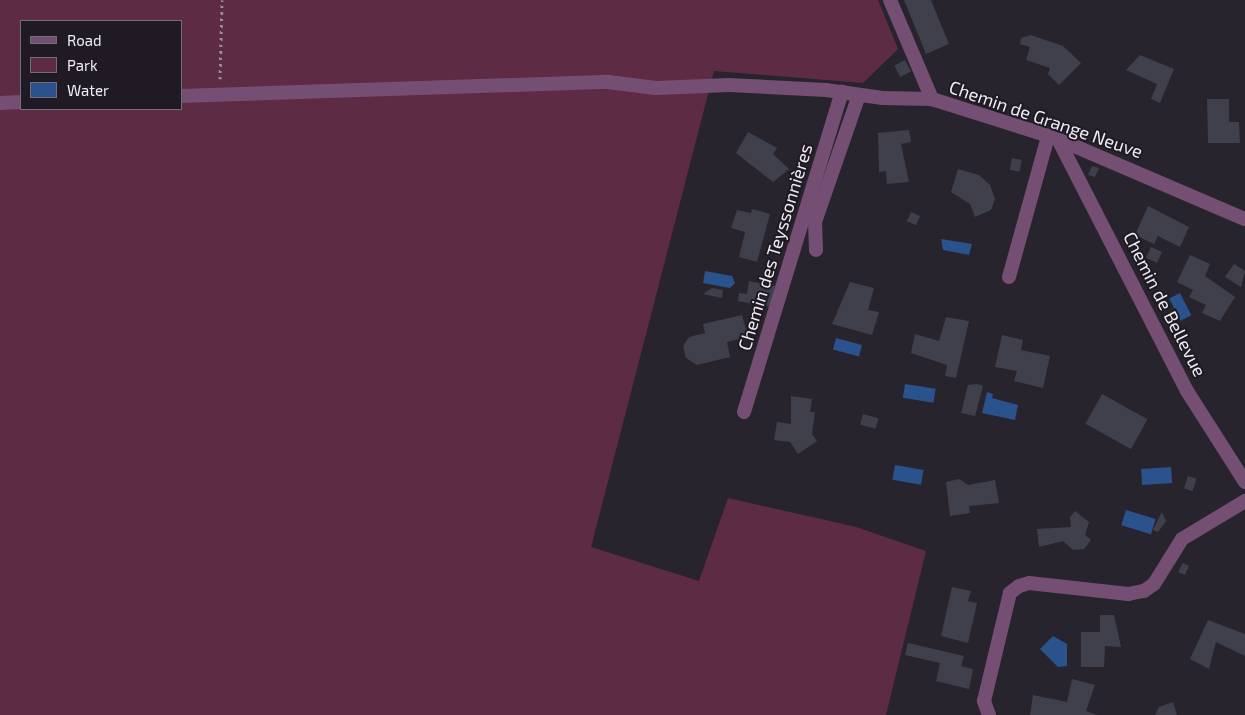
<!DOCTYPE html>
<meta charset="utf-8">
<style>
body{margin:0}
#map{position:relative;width:1245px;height:715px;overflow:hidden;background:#28242e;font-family:"Exo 2",sans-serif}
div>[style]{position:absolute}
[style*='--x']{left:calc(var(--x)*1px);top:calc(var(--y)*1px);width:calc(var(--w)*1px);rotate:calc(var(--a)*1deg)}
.green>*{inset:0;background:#5e2b44}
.water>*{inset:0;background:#2a528d;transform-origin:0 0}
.building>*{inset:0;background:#3f404b;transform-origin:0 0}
.path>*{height:3px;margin-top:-1.5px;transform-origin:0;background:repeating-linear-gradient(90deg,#928f97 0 2.5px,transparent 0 6.5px)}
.minor>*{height:14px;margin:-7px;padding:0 7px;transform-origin:7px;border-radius:7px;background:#754e73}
span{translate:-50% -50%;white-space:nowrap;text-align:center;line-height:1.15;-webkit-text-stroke:4px #1f1a24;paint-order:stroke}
.street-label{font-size:18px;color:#efecf3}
.legend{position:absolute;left:20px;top:20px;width:162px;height:90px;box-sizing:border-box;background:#1f1a24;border:1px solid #726e77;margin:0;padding:6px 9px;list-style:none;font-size:15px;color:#efecf3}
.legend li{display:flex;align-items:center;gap:10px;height:25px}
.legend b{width:25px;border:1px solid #726e77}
</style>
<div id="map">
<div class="green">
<div style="clip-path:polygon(evenodd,0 0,878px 0,898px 49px,863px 83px,714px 71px,591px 547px,699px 581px,728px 498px,856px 527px,926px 551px,886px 715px,0 715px,0 0,21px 21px,181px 21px,181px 109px,21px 109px,21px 21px)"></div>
</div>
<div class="water">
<div style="clip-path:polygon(941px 239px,972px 244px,969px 255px,943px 250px)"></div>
<div style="clip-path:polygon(705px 271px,732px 276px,735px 283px,730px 288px,703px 283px)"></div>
<div style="left:1180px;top:293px;width:25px;height:12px;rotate:63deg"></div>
<div style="left:836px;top:338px;width:27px;height:12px;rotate:15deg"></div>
<div style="left:905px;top:384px;width:31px;height:14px;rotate:9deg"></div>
<div style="clip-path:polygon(987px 392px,993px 394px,992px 398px,1018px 405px,1015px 420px,982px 413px)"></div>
<div style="left:895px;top:465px;width:29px;height:15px;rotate:10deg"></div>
<div style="left:1171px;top:467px;width:16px;height:30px;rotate:86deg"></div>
<div style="left:1126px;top:510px;width:31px;height:16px;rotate:17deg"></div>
<div style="clip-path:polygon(1053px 636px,1067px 644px,1067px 666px,1058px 667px,1040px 649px)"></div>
</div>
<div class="building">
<div style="clip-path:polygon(904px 0,931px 0,949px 44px,926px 54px)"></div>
<div style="clip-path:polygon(1031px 35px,1063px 46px,1081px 63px,1059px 85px,1048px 74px,1050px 68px,1026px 60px,1030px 47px,1020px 44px,1021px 38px)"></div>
<div style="clip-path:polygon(1140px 55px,1174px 69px,1160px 103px,1151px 99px,1157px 84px,1126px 70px)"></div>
<div style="left:905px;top:60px;width:13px;height:12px;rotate:63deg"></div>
<div style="clip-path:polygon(1207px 99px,1229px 99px,1229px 122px,1239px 122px,1240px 143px,1208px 143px)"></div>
<div style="clip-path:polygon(909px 130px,911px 142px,901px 144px,909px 182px,887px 184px,886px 171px,879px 172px,878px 133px)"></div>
<div style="clip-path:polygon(748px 132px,777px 148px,773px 154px,789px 169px,773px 182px,736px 153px)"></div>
<div style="left:1012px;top:158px;width:10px;height:12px;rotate:11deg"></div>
<div style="clip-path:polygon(1092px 166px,1099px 168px,1095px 177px,1088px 175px)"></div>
<div style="clip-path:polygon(958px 169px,979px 175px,990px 185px,995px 199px,991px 210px,975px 217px,970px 204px,951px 192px)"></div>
<div style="clip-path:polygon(1148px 206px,1189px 227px,1180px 247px,1158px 236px,1154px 244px,1135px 235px)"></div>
<div style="clip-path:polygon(752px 209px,770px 214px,757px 262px,739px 257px,745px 232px,731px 228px,737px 210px,751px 213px)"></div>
<div style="left:911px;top:212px;width:10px;height:10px;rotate:24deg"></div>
<div style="left:1151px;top:247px;width:12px;height:12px;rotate:24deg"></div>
<div style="clip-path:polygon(1190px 255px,1210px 264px,1205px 276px,1235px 297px,1220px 321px,1202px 313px,1206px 305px,1189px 297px,1193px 290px,1177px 282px)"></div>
<div style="clip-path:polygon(1234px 264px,1245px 271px,1241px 287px,1225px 277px)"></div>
<div style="clip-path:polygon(749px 281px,775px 286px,771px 307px,738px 301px,739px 293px,747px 294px)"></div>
<div style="clip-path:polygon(850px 282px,874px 288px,868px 310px,879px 312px,872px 335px,832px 324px)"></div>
<div style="clip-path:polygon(712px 288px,723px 290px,722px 298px,703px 294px)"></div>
<div style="clip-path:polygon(742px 315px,748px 337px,727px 342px,730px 357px,697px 365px,686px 358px,683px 346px,689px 337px,705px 333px,703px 324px)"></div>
<div style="clip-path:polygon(946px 317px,969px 321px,956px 378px,945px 376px,947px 365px,911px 353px,915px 334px,939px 341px)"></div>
<div style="clip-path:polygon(1002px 335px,1023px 340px,1021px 350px,1050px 356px,1043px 388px,1014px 381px,1017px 371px,995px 367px)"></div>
<div style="clip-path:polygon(977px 384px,983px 386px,975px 416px,961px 413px,968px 385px)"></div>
<div style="left:1102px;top:394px;width:52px;height:34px;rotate:29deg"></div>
<div style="clip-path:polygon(791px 396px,812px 399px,810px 412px,815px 412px,812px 434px,817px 441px,798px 454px,790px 442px,774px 440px,777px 422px,791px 424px)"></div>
<div style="left:863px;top:414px;width:16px;height:11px;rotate:15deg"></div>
<div style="left:1188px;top:476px;width:9px;height:13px;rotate:18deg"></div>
<div style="clip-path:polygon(959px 479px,968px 485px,995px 480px,999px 503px,969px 506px,970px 513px,950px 516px,946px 482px)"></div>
<div style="clip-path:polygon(1075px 511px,1089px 522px,1085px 535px,1091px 540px,1084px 549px,1073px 550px,1063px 541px,1039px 547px,1037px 529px,1071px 527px,1070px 517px)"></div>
<div style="clip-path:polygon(1162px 512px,1166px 521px,1158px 532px,1153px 530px)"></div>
<div style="clip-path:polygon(1183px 563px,1189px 566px,1185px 575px,1178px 572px)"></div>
<div style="clip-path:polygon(952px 587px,971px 591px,968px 601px,977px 603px,968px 643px,941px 636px)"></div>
<div style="clip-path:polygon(1100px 615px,1114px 615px,1121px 647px,1105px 646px,1104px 667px,1081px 667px,1081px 632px,1100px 632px)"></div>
<div style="clip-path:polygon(1208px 620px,1245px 634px,1245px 656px,1216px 642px,1209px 669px,1190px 659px)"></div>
<div style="clip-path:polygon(908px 643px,964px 656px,961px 666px,973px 669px,969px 689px,936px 681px,940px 663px,905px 655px)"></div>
<div style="clip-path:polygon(1072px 679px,1095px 685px,1086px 711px,1097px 715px,1030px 715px,1033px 695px,1067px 702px)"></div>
<div style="clip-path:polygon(1173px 702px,1177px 715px,1155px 715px,1159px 707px)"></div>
</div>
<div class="path">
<div style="--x:220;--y:79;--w:79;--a:-88.5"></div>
</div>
<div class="minor">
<div style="--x:890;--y:0;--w:108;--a:67"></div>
<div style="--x:932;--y:99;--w:132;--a:17.6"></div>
<div style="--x:1058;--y:139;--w:203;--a:23.2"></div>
<div style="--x:181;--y:96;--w:427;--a:-1.9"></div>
<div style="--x:608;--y:82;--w:48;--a:7.1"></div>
<div style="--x:656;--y:88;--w:73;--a:-2.4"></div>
<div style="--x:729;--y:85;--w:97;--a:3"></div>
<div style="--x:826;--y:90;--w:57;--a:8.1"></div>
<div style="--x:882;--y:98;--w:50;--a:1.1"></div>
<div style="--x:0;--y:103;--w:21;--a:-3"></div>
<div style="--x:1058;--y:139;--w:283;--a:62.9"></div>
<div style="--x:1187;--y:391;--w:108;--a:57.5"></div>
<div style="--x:816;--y:250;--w:28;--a:-92"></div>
<div style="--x:815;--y:222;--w:134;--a:-70.9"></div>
<div style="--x:1009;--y:277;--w:146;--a:-74.5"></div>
<div style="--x:744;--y:412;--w:335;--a:-73"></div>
<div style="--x:989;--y:715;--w:15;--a:-110"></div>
<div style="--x:984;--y:701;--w:111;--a:-76.5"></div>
<div style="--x:1010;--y:593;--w:11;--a:-38"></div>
<div style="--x:1019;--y:586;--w:10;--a:-17"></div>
<div style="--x:1029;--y:583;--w:100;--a:6.3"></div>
<div style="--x:1128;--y:594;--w:16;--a:-11"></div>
<div style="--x:1144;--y:591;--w:12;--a:-35"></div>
<div style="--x:1154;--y:584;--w:53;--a:-58.1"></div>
<div style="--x:1182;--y:539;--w:74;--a:-31.1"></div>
</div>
<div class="street-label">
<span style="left:1046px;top:119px;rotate:19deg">Chemin de Grange Neuve</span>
<span style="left:775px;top:247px;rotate:-73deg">Chemin des Teyssonnières</span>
<span style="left:1165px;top:304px;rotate:63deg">Chemin de Bellevue</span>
</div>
<ul class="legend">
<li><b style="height:6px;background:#754e73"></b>Road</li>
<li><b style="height:14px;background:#5e2b44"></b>Park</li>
<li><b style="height:14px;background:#2a528d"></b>Water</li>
</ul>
</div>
